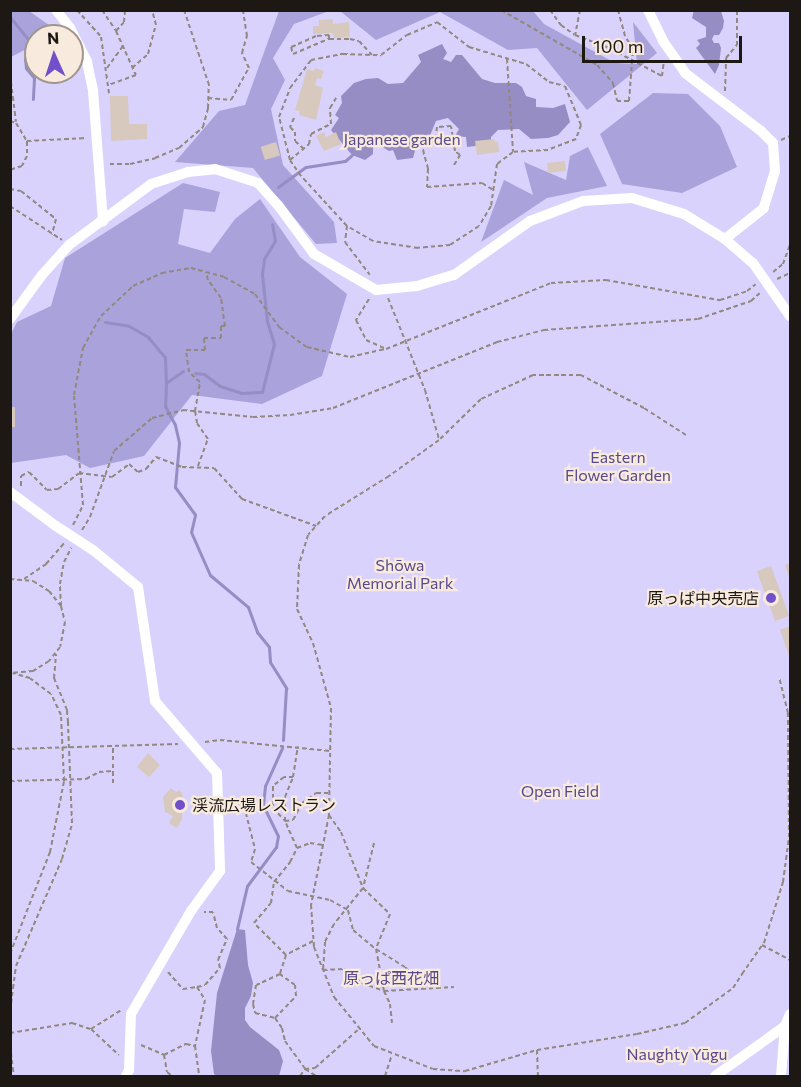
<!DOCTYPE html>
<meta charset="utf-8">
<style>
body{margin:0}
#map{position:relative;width:801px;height:1087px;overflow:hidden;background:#f8eadd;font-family:Commissioner,"Noto Sans JP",sans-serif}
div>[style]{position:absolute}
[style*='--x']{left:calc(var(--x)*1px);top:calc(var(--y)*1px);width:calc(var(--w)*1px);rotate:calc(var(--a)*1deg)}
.green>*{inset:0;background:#d8d2fd}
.forest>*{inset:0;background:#aaa2da}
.water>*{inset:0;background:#968dc4}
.stream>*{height:3px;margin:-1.5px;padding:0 1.5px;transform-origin:1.5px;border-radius:1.5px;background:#968dc4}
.building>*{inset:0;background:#d7c9bd;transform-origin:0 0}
.path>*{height:2px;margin-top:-1px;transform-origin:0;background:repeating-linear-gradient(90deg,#92887f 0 4.5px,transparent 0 7.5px)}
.street>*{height:10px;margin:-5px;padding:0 5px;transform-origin:5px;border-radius:5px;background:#fff}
.dots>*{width:16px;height:16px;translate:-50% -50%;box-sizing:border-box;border:3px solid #f8eadd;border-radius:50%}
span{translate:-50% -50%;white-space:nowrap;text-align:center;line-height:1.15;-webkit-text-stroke:4.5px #f8eadd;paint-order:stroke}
.park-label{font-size:16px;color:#58498f}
.poi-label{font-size:16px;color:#1d1814}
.right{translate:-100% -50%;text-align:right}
.left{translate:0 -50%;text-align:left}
.frame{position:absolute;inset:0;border:12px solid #1d1814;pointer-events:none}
.north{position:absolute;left:24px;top:24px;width:60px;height:60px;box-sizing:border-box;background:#f8eadd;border:2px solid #a0968d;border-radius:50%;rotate:357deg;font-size:16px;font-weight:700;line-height:24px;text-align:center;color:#1d1814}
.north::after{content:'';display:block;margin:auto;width:21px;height:27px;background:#7150c9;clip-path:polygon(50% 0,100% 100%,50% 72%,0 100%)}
.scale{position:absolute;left:582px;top:36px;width:160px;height:27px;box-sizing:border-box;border:3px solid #1d1814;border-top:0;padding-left:8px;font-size:18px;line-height:21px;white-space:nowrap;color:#1d1814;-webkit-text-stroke:4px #f8eadd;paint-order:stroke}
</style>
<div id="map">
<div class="green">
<div style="clip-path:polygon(evenodd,10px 11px,790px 11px,790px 1076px,11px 1076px,10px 11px,36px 36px,72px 36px,72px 72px,36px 72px,36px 36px)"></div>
</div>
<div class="forest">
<div style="clip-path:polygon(11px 10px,29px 11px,59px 32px,51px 36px,36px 36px,36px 44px,11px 57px)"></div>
<div style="clip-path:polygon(279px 11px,329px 11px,294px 24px,273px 58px,285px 80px,271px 109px,283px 165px,334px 222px,337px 243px,316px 244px,253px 168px,175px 162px,219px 111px,245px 105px)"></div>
<div style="clip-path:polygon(340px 11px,533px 11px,544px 24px,615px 63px,637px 64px,633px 22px,657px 53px,587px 110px,537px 48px,508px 50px,440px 12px,376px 40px)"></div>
<div style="clip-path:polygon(653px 93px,688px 94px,720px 126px,737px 167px,682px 193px,622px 184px,600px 134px)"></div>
<div style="clip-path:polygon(588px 147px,607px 186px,547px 198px,481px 242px,504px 180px,533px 195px,524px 162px,566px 180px,570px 156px)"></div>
<div style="clip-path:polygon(183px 183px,220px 192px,215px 212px,184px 209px,178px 244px,210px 253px,235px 219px,260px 199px,300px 257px,347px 294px,322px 376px,262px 404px,192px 395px,144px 456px,90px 468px,66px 455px,11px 463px,10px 336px,17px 322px,51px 306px,65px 258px)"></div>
</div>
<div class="water">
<div style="clip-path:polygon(694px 10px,721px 11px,724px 21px,723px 28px,719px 35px,714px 35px,712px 39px,714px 43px,719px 43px,721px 48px,719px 65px,715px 74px,696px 48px,700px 44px,697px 40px,706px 37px,706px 27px,692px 18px)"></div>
<div style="clip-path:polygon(442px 44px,447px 53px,443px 59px,451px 62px,456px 55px,462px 55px,482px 79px,495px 83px,516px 83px,522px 87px,526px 96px,536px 99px,536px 107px,553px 108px,565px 104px,570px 122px,558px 135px,548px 138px,531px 139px,519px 129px,498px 130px,491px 137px,491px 144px,467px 147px,466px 137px,455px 136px,459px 129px,448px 118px,436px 121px,429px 138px,416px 147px,413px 158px,397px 160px,393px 150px,389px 151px,379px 145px,373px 145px,373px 154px,365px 160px,352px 155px,331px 130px,339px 118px,335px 115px,342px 103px,341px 96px,354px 83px,366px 79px,378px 78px,388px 84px,403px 83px,421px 62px,418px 55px)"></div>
<div style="clip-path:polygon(237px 929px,245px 930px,248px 965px,253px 983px,251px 996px,245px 1008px,245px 1020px,250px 1027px,279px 1050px,283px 1061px,279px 1076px,217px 1076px,214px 1074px,211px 1051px,217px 993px)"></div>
</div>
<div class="stream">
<div style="--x:10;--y:17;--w:32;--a:51"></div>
<div style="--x:30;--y:42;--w:18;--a:106"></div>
<div style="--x:25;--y:59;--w:9;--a:84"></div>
<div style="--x:26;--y:68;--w:13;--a:51"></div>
<div style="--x:34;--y:78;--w:21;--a:93"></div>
<div style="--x:278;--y:187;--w:34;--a:-36"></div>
<div style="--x:306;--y:167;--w:39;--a:-9"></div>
<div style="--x:345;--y:161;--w:9;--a:-41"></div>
<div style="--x:105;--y:322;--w:24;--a:9"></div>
<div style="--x:129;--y:326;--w:22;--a:30"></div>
<div style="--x:148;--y:337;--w:26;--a:50"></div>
<div style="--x:165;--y:357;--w:25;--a:88"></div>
<div style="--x:183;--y:371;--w:21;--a:145"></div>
<div style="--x:166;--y:383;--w:23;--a:92"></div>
<div style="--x:165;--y:406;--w:21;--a:62"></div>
<div style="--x:175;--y:425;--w:18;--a:77"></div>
<div style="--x:179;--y:443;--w:44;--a:95.2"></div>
<div style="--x:175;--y:487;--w:34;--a:54"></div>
<div style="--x:195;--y:515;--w:17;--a:103"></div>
<div style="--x:191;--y:532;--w:47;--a:66.2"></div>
<div style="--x:210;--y:575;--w:50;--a:40.1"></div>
<div style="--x:248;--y:607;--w:27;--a:70"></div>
<div style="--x:257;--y:632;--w:19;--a:51"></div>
<div style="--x:269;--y:647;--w:15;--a:86"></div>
<div style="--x:270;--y:662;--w:31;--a:58"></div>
<div style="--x:286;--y:688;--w:52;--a:93.3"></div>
<div style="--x:195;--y:373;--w:9;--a:6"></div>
<div style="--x:204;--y:374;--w:20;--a:37"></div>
<div style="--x:220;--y:386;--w:22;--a:18"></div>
<div style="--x:241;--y:393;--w:21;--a:-3"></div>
<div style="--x:262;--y:392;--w:49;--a:-76"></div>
<div style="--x:274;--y:344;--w:24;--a:-107"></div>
<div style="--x:267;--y:321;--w:47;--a:-96.1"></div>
<div style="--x:262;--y:274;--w:15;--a:-82"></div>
<div style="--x:264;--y:259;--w:21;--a:-59"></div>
<div style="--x:275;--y:241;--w:17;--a:-100"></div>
<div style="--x:237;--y:929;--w:44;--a:-76.9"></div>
<div style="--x:247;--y:886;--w:49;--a:-53.4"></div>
<div style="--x:276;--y:847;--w:11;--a:-80"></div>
<div style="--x:278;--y:836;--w:34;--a:-116"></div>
<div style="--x:263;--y:805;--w:19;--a:-84"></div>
<div style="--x:265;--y:786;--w:42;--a:-65.9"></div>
</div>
<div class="building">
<div style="clip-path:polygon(333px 19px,333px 24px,349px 22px,350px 37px,334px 38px,333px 33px,313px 34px,313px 26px,319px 26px,319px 20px)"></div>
<div style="clip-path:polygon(315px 68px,324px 71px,321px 79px,317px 78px,315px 85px,323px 88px,316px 120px,299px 115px,300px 111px,295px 110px,307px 69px,314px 71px)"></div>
<div style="clip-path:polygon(110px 96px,128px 96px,129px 124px,147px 124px,147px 139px,111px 141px)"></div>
<div style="clip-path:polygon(324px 132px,326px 137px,336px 132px,341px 144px,324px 151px,316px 136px)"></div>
<div style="clip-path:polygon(494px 139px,495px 142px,498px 141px,499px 152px,477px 155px,475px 141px)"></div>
<div style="left:276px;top:142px;width:14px;height:16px;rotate:73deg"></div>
<div style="left:565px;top:161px;width:10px;height:18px;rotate:84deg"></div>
<div style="left:10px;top:407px;width:5px;height:20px"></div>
<div style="clip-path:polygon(790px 563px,790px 579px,785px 565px)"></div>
<div style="left:771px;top:566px;width:53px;height:15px;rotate:70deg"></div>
<div style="clip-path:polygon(790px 626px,790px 658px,780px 630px)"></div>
<div style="clip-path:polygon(148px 753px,160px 765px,149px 777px,137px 767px)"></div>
<div style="clip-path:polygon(171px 788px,176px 792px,180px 790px,183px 797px,182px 819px,177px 828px,169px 823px,173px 816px,165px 812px,163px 797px)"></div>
</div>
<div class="path">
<div style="--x:77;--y:10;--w:36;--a:48"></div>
<div style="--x:101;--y:37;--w:57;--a:81.9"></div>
<div style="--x:102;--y:10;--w:25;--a:56"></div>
<div style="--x:116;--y:31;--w:48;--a:65.6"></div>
<div style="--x:136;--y:75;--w:29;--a:160"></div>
<div style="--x:501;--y:10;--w:111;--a:29.8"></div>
<div style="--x:597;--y:65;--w:24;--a:48"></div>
<div style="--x:613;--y:83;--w:18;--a:77"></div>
<div style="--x:617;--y:101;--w:12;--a:0"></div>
<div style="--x:629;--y:101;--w:52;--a:-85.6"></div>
<div style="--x:633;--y:49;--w:15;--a:-122"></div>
<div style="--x:625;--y:36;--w:27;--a:-105"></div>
<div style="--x:550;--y:10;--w:19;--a:54"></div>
<div style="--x:561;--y:25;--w:17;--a:36"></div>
<div style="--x:580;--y:10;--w:25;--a:101"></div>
<div style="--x:575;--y:35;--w:39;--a:21"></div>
<div style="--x:611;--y:49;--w:58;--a:27.9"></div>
<div style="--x:662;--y:76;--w:16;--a:-83"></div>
<div style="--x:116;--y:31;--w:12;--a:-48"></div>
<div style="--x:124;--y:22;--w:12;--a:-85"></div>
<div style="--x:329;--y:39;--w:4;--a:-90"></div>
<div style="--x:329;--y:35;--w:13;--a:176"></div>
<div style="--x:316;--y:36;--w:27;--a:156"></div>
<div style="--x:291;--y:47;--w:7;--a:74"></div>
<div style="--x:293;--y:54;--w:39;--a:-23"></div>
<div style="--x:329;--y:39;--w:21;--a:0"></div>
<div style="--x:350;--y:39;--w:9;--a:13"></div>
<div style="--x:359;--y:41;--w:19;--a:47"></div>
<div style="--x:507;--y:59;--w:93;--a:86.3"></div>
<div style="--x:107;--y:68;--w:27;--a:-54"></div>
<div style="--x:132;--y:68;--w:21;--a:-41"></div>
<div style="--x:148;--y:54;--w:30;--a:-75"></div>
<div style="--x:156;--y:25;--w:16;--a:-105"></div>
<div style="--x:10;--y:74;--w:48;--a:82.9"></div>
<div style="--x:725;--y:91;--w:33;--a:-88"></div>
<div style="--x:726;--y:58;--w:17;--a:-50"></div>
<div style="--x:737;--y:45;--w:35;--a:-90"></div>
<div style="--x:208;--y:98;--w:23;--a:5"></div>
<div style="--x:231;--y:100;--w:37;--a:-61"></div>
<div style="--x:249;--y:68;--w:17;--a:-115"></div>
<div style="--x:242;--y:53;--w:18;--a:-74"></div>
<div style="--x:247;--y:36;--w:26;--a:-99"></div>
<div style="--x:294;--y:118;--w:10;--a:114"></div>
<div style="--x:290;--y:127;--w:7;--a:45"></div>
<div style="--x:295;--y:132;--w:9;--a:90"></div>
<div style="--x:295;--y:141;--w:12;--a:42"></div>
<div style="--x:10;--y:121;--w:6;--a:18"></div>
<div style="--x:16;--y:123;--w:21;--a:59"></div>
<div style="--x:27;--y:141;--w:15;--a:90"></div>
<div style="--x:27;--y:156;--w:11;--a:117"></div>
<div style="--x:22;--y:166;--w:13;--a:162"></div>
<div style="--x:781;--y:140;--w:10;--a:-24"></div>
<div style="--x:27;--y:141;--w:60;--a:-2.9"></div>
<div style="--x:290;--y:160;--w:25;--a:-40"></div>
<div style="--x:309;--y:144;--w:10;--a:-79"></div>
<div style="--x:311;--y:134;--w:22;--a:-27"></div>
<div style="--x:331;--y:124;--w:16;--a:-94"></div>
<div style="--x:330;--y:108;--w:12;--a:-59"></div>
<div style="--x:110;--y:164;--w:20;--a:0"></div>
<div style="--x:130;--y:164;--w:26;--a:-13"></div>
<div style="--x:155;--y:158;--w:26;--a:-23"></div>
<div style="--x:179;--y:148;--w:32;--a:-41"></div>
<div style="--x:203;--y:127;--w:20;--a:-75"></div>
<div style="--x:208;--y:108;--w:23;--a:-88"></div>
<div style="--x:209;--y:85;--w:79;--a:-108.4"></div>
<div style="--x:454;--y:165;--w:12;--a:-59"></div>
<div style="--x:460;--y:155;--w:6;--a:-141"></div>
<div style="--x:455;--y:151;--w:25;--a:-99"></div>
<div style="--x:451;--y:126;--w:14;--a:176"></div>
<div style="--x:437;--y:127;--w:12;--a:99"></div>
<div style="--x:435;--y:139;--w:16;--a:137"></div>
<div style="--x:423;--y:150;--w:20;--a:75"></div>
<div style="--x:428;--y:169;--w:18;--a:93"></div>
<div style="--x:427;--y:187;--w:55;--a:-4.2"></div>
<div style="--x:482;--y:183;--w:13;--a:32"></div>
<div style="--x:10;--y:189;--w:11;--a:10"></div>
<div style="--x:21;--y:191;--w:45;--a:38.7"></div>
<div style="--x:56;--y:219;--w:16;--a:105"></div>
<div style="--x:10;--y:206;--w:62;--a:33.2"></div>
<div style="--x:347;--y:226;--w:68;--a:-132.6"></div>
<div style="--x:301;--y:176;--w:19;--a:-125"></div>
<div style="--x:290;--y:160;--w:44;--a:-104.3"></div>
<div style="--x:279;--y:117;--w:31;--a:-69"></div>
<div style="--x:290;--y:88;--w:35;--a:-53"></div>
<div style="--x:311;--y:60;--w:33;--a:-11"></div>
<div style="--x:343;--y:54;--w:38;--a:2"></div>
<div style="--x:381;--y:55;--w:33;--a:-38"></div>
<div style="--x:407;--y:35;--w:33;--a:-23"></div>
<div style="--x:437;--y:22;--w:41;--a:38"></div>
<div style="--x:469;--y:47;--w:59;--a:16.6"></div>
<div style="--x:526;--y:64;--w:29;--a:38"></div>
<div style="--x:549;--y:82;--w:16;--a:14"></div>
<div style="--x:565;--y:86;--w:42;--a:67.7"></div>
<div style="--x:581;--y:125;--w:15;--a:110"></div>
<div style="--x:576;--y:139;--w:30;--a:159"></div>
<div style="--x:548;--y:150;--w:35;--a:177"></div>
<div style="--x:513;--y:152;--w:20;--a:143"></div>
<div style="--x:497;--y:164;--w:42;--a:98.1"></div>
<div style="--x:491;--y:206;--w:23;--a:121"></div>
<div style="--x:479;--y:226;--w:35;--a:147"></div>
<div style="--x:450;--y:245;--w:32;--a:175"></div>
<div style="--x:418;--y:248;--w:46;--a:-171.2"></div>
<div style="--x:373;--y:241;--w:30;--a:-150"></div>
<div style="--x:347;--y:226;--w:16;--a:97"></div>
<div style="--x:345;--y:242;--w:41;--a:52.9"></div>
<div style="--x:773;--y:272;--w:13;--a:-39"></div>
<div style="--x:783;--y:264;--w:20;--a:-70"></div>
<div style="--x:777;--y:279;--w:14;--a:-25"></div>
<div style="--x:388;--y:298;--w:99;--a:68.1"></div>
<div style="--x:425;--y:390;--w:51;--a:74.1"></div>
<div style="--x:369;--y:299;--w:25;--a:122"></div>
<div style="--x:356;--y:320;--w:22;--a:63"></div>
<div style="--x:366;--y:340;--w:20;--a:24"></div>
<div style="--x:686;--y:435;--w:50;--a:-147.3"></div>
<div style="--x:644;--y:408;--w:71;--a:-152.4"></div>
<div style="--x:581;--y:375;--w:48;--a:180"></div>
<div style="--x:533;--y:375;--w:57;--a:155.2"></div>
<div style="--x:481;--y:399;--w:59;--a:135.7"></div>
<div style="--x:439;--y:440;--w:62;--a:144.2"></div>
<div style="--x:389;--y:476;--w:75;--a:148"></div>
<div style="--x:325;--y:516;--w:25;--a:132"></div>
<div style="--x:308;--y:535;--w:31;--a:107"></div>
<div style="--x:299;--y:565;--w:44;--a:92.6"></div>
<div style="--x:297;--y:609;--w:38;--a:65"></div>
<div style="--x:313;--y:643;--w:67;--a:74.5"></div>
<div style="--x:331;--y:708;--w:107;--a:91.1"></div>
<div style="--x:329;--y:815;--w:92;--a:101.3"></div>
<div style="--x:311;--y:905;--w:42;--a:85.9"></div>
<div style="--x:314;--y:947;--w:54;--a:68.2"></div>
<div style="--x:334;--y:997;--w:63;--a:50.8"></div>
<div style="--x:374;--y:1046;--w:63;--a:21.3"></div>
<div style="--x:433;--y:1069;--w:32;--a:4"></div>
<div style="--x:465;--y:1071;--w:75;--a:-16.3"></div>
<div style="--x:537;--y:1050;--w:101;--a:-9.1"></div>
<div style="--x:637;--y:1034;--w:49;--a:-12.9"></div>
<div style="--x:685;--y:1023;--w:59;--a:-36.1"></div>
<div style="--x:733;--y:988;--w:17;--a:-57"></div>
<div style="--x:742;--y:974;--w:38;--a:-55"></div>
<div style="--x:764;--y:943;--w:64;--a:-72.7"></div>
<div style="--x:783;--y:882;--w:45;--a:-82.4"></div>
<div style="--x:789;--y:837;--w:124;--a:-90.5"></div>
<div style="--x:788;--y:713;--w:36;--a:-104"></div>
<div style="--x:198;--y:466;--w:29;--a:-70"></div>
<div style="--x:208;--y:439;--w:19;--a:-125"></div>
<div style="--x:197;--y:423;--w:12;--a:-99"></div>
<div style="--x:195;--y:411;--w:29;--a:-80"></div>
<div style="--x:200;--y:382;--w:15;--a:-138"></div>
<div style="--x:189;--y:372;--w:22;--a:-98"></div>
<div style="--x:186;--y:350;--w:19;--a:0"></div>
<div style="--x:205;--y:350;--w:12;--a:-95"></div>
<div style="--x:204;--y:338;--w:17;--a:0"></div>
<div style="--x:221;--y:338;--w:12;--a:-90"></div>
<div style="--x:221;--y:326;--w:4;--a:0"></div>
<div style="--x:225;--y:326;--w:28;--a:-98"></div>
<div style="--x:221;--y:298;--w:22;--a:-126"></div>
<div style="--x:208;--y:280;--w:8;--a:-104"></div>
<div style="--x:21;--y:486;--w:10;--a:-90"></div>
<div style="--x:21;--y:476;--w:9;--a:-27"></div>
<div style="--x:29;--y:472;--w:25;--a:45"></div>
<div style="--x:47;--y:490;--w:11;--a:-5"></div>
<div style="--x:58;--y:489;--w:26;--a:-37"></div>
<div style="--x:79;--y:473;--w:33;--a:7"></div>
<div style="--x:112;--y:477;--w:21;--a:-37"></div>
<div style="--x:129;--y:464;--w:12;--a:42"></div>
<div style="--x:138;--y:472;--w:9;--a:-21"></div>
<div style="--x:146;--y:469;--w:16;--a:-50"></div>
<div style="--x:156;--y:457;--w:28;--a:21"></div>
<div style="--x:182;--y:467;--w:32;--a:2"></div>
<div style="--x:214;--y:468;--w:42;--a:47.9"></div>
<div style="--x:242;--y:499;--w:79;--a:20"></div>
<div style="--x:73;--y:525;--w:22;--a:-63"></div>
<div style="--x:83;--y:505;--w:110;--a:-94.7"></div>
<div style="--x:74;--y:395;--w:48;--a:-79.2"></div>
<div style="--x:83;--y:348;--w:37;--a:-61"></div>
<div style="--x:101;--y:316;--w:44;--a:-43.2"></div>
<div style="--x:133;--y:286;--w:32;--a:-24"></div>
<div style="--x:162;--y:273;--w:29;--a:-10"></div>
<div style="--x:191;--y:268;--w:34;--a:15"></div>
<div style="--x:224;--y:277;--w:35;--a:29"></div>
<div style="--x:255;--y:294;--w:41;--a:54"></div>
<div style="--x:279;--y:327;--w:34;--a:36"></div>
<div style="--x:307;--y:347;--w:44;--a:13.1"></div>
<div style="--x:350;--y:357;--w:37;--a:-13"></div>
<div style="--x:386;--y:349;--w:178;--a:-21.8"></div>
<div style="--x:551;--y:283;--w:55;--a:-3.1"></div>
<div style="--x:606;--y:280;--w:116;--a:10"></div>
<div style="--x:720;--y:300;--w:28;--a:-18"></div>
<div style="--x:747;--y:291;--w:11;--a:-38"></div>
<div style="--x:82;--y:530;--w:15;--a:-58"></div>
<div style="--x:90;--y:517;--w:70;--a:-70"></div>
<div style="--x:114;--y:451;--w:50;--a:-41"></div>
<div style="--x:152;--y:418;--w:32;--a:-14"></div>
<div style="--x:183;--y:410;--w:70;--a:5.7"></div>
<div style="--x:253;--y:417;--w:37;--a:-3"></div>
<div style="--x:290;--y:415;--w:44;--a:-9.2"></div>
<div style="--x:333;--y:408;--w:177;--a:-21.9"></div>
<div style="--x:497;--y:342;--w:49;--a:-14.3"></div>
<div style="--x:544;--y:330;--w:154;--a:-4.1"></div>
<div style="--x:698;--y:319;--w:56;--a:-18.8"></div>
<div style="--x:751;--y:301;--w:13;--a:-42"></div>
<div style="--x:10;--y:579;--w:23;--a:5"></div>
<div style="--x:33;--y:581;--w:19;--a:32"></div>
<div style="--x:49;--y:591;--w:19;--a:51"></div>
<div style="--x:61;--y:606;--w:16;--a:76"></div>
<div style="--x:65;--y:622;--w:25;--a:101"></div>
<div style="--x:60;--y:647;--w:18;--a:128"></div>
<div style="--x:49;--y:661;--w:19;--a:148"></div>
<div style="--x:33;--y:671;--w:23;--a:175"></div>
<div style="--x:24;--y:579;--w:27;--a:-34"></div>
<div style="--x:46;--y:564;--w:28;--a:-49"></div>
<div style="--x:61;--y:606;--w:22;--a:-93"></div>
<div style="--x:60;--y:584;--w:22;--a:-80"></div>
<div style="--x:64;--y:562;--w:16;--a:-63"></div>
<div style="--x:205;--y:742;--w:15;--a:-8"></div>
<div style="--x:220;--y:740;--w:111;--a:5.7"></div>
<div style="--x:10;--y:749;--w:168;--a:-1.7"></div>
<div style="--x:293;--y:777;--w:9;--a:180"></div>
<div style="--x:284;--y:777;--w:14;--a:141"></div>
<div style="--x:273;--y:786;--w:22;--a:90"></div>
<div style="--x:273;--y:808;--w:18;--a:47"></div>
<div style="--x:285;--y:821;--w:8;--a:-7"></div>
<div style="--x:293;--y:820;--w:19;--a:-62"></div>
<div style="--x:302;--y:803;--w:17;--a:-36"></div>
<div style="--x:316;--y:793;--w:13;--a:0"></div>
<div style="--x:10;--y:781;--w:76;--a:-1.5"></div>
<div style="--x:86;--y:779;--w:15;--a:-28"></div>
<div style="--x:99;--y:772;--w:14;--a:-4"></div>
<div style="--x:113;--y:783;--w:37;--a:-90"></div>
<div style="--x:242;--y:798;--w:53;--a:75.7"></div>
<div style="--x:255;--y:849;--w:14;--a:107"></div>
<div style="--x:251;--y:862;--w:47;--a:38.1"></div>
<div style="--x:288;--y:891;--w:43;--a:12.1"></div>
<div style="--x:330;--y:900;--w:21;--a:29"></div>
<div style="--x:348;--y:910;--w:21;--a:76"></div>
<div style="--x:353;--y:930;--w:30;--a:40"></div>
<div style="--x:376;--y:949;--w:34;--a:32"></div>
<div style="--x:405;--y:967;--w:29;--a:46"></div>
<div style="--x:329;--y:815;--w:21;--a:55"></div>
<div style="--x:341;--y:832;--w:60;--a:68.6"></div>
<div style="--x:363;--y:888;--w:37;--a:44"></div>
<div style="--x:390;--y:914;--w:38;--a:112"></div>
<div style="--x:376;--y:949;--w:43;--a:79.2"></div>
<div style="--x:384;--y:991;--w:14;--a:65"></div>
<div style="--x:390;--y:1004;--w:19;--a:84"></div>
<div style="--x:374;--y:843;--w:46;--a:103.7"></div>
<div style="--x:363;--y:888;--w:46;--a:128.9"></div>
<div style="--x:334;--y:924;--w:20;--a:117"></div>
<div style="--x:325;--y:942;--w:28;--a:94"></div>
<div style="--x:323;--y:970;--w:21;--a:-3"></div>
<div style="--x:344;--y:969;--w:23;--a:38"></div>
<div style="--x:362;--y:983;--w:23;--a:20"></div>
<div style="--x:384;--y:991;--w:70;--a:-3.3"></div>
<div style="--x:297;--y:848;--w:14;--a:-21"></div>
<div style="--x:310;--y:843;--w:13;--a:9"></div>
<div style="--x:313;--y:941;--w:30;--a:153"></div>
<div style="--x:286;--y:955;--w:20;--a:108"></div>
<div style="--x:280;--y:974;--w:26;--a:155"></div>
<div style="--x:256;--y:985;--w:19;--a:99"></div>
<div style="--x:253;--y:1004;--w:9;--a:77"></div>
<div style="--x:255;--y:1013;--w:21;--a:14"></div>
<div style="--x:275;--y:1018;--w:12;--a:55"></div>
<div style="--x:282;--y:1028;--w:13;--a:77"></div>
<div style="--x:285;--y:1041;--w:34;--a:54"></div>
<div style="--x:305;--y:1069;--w:13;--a:32"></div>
<div style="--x:762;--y:945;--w:32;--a:28"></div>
<div style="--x:10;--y:954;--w:110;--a:-68.6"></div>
<div style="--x:50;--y:852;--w:72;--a:-78.8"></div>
<div style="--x:64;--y:781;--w:66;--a:-92.6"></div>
<div style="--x:61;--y:715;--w:23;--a:-115"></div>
<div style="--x:51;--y:694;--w:26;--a:-143"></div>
<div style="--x:30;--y:678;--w:18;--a:-164"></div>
<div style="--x:286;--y:955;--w:45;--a:-135"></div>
<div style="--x:254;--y:923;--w:26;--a:-50"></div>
<div style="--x:271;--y:903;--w:21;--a:-82"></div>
<div style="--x:274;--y:882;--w:26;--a:-51"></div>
<div style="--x:290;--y:862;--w:16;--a:-63"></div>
<div style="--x:297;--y:848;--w:30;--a:-114"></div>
<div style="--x:285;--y:821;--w:24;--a:-90"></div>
<div style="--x:285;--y:797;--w:22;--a:-68"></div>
<div style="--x:293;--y:777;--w:31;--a:-81"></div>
<div style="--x:168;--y:972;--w:23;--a:49"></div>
<div style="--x:183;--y:989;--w:14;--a:-8"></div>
<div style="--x:197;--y:987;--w:15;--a:58"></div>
<div style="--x:205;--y:1000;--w:47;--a:102.3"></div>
<div style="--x:195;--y:1046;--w:30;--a:82"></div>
<div style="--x:197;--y:987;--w:8;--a:-14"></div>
<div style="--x:205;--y:985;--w:23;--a:-49"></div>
<div style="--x:220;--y:968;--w:8;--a:-104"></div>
<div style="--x:218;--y:960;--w:23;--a:-67"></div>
<div style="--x:227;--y:939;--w:15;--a:-132"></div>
<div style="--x:217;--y:928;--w:16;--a:-104"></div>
<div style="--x:213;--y:912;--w:9;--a:180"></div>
<div style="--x:10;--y:1011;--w:45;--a:-82.4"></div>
<div style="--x:16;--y:966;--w:116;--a:-66.7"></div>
<div style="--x:62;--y:859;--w:37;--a:-74"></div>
<div style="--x:72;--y:823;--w:101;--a:-92.3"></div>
<div style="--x:68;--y:722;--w:12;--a:-95"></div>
<div style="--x:67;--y:710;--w:35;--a:-112"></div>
<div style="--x:54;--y:678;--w:24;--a:-85"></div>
<div style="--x:275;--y:1018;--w:30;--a:-46"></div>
<div style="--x:296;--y:996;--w:11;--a:-95"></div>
<div style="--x:295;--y:985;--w:19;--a:-144"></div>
<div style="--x:91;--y:1029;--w:36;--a:-32"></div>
<div style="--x:10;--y:1033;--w:63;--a:-9.2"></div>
<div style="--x:72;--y:1023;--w:20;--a:18"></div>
<div style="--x:91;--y:1029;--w:38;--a:43"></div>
<div style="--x:10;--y:1045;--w:31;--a:83"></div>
<div style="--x:141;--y:1045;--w:25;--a:23"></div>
<div style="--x:164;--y:1055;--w:17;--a:80"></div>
<div style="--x:167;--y:1072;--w:6;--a:39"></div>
<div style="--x:537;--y:1050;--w:26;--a:88"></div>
<div style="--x:164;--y:1055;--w:25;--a:-27"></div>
<div style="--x:186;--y:1044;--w:9;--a:13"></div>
<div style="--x:300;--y:1076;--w:9;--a:-54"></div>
<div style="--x:305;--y:1069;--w:10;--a:-6"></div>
<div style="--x:315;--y:1068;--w:59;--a:-41.6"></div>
<div style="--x:385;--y:1076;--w:22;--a:-72"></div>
</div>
<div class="street">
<div style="--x:56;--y:10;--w:23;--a:52"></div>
<div style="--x:70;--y:28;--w:38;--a:63"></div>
<div style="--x:87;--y:62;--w:30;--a:78"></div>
<div style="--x:93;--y:91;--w:131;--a:85.6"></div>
<div style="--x:648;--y:10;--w:34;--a:64"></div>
<div style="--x:663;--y:41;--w:39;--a:55"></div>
<div style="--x:685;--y:73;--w:96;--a:37.3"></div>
<div style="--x:761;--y:131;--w:17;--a:45"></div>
<div style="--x:773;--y:143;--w:28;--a:86"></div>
<div style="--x:775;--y:171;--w:39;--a:107"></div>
<div style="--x:764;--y:208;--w:50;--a:141.5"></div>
<div style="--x:10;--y:319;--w:54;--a:-54"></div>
<div style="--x:42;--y:275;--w:40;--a:-48"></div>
<div style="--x:69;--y:245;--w:102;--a:-36.6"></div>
<div style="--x:151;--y:184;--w:39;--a:-18"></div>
<div style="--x:188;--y:172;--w:27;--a:-6"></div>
<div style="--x:215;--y:169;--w:45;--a:18"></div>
<div style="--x:258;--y:183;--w:30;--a:48"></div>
<div style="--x:278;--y:205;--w:61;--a:53.7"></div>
<div style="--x:314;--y:254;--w:72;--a:30.1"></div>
<div style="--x:376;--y:290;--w:41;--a:-5.6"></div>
<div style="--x:417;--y:286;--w:39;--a:-17"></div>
<div style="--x:454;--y:275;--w:93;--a:-35.4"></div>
<div style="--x:530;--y:221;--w:57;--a:-20.7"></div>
<div style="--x:583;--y:201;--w:49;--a:-3.5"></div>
<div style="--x:632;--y:198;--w:54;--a:17.1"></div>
<div style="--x:684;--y:214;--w:48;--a:31.4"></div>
<div style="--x:725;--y:239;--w:37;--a:41"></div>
<div style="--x:753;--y:263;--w:65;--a:55.1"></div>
<div style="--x:10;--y:492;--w:57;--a:36.5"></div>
<div style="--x:56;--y:526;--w:44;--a:33"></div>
<div style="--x:93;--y:550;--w:58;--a:39.4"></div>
<div style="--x:138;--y:587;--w:115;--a:81.5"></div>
<div style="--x:155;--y:701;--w:95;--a:49.3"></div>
<div style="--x:217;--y:773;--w:98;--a:88.2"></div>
<div style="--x:220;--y:871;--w:49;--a:125.9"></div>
<div style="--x:191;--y:911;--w:119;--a:120.2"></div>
<div style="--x:131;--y:1014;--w:56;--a:92"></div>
<div style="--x:129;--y:1070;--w:7;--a:117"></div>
<div style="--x:715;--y:1076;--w:86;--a:-35.5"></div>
<div style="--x:781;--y:1076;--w:50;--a:-85.4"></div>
<div style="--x:785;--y:1026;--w:13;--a:-67"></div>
</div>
<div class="dots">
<div style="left:771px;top:598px;background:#7150c9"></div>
<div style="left:180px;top:805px;background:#7150c9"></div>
</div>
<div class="park-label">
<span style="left:402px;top:139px">Japanese garden</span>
<span style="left:618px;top:466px">Eastern<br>Flower Garden</span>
<span style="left:400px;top:574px">Shōwa<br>Memorial Park</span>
<span style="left:560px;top:791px">Open Field</span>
<span style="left:391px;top:978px">原っぱ西花畑</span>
<span style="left:677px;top:1054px">Naughty Yūgu</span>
</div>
<div class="poi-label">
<span class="right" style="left:759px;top:598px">原っぱ中央売店</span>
<span class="left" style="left:192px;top:805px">渓流広場レストラン</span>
</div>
<div class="frame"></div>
<div class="north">N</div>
<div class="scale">100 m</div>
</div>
